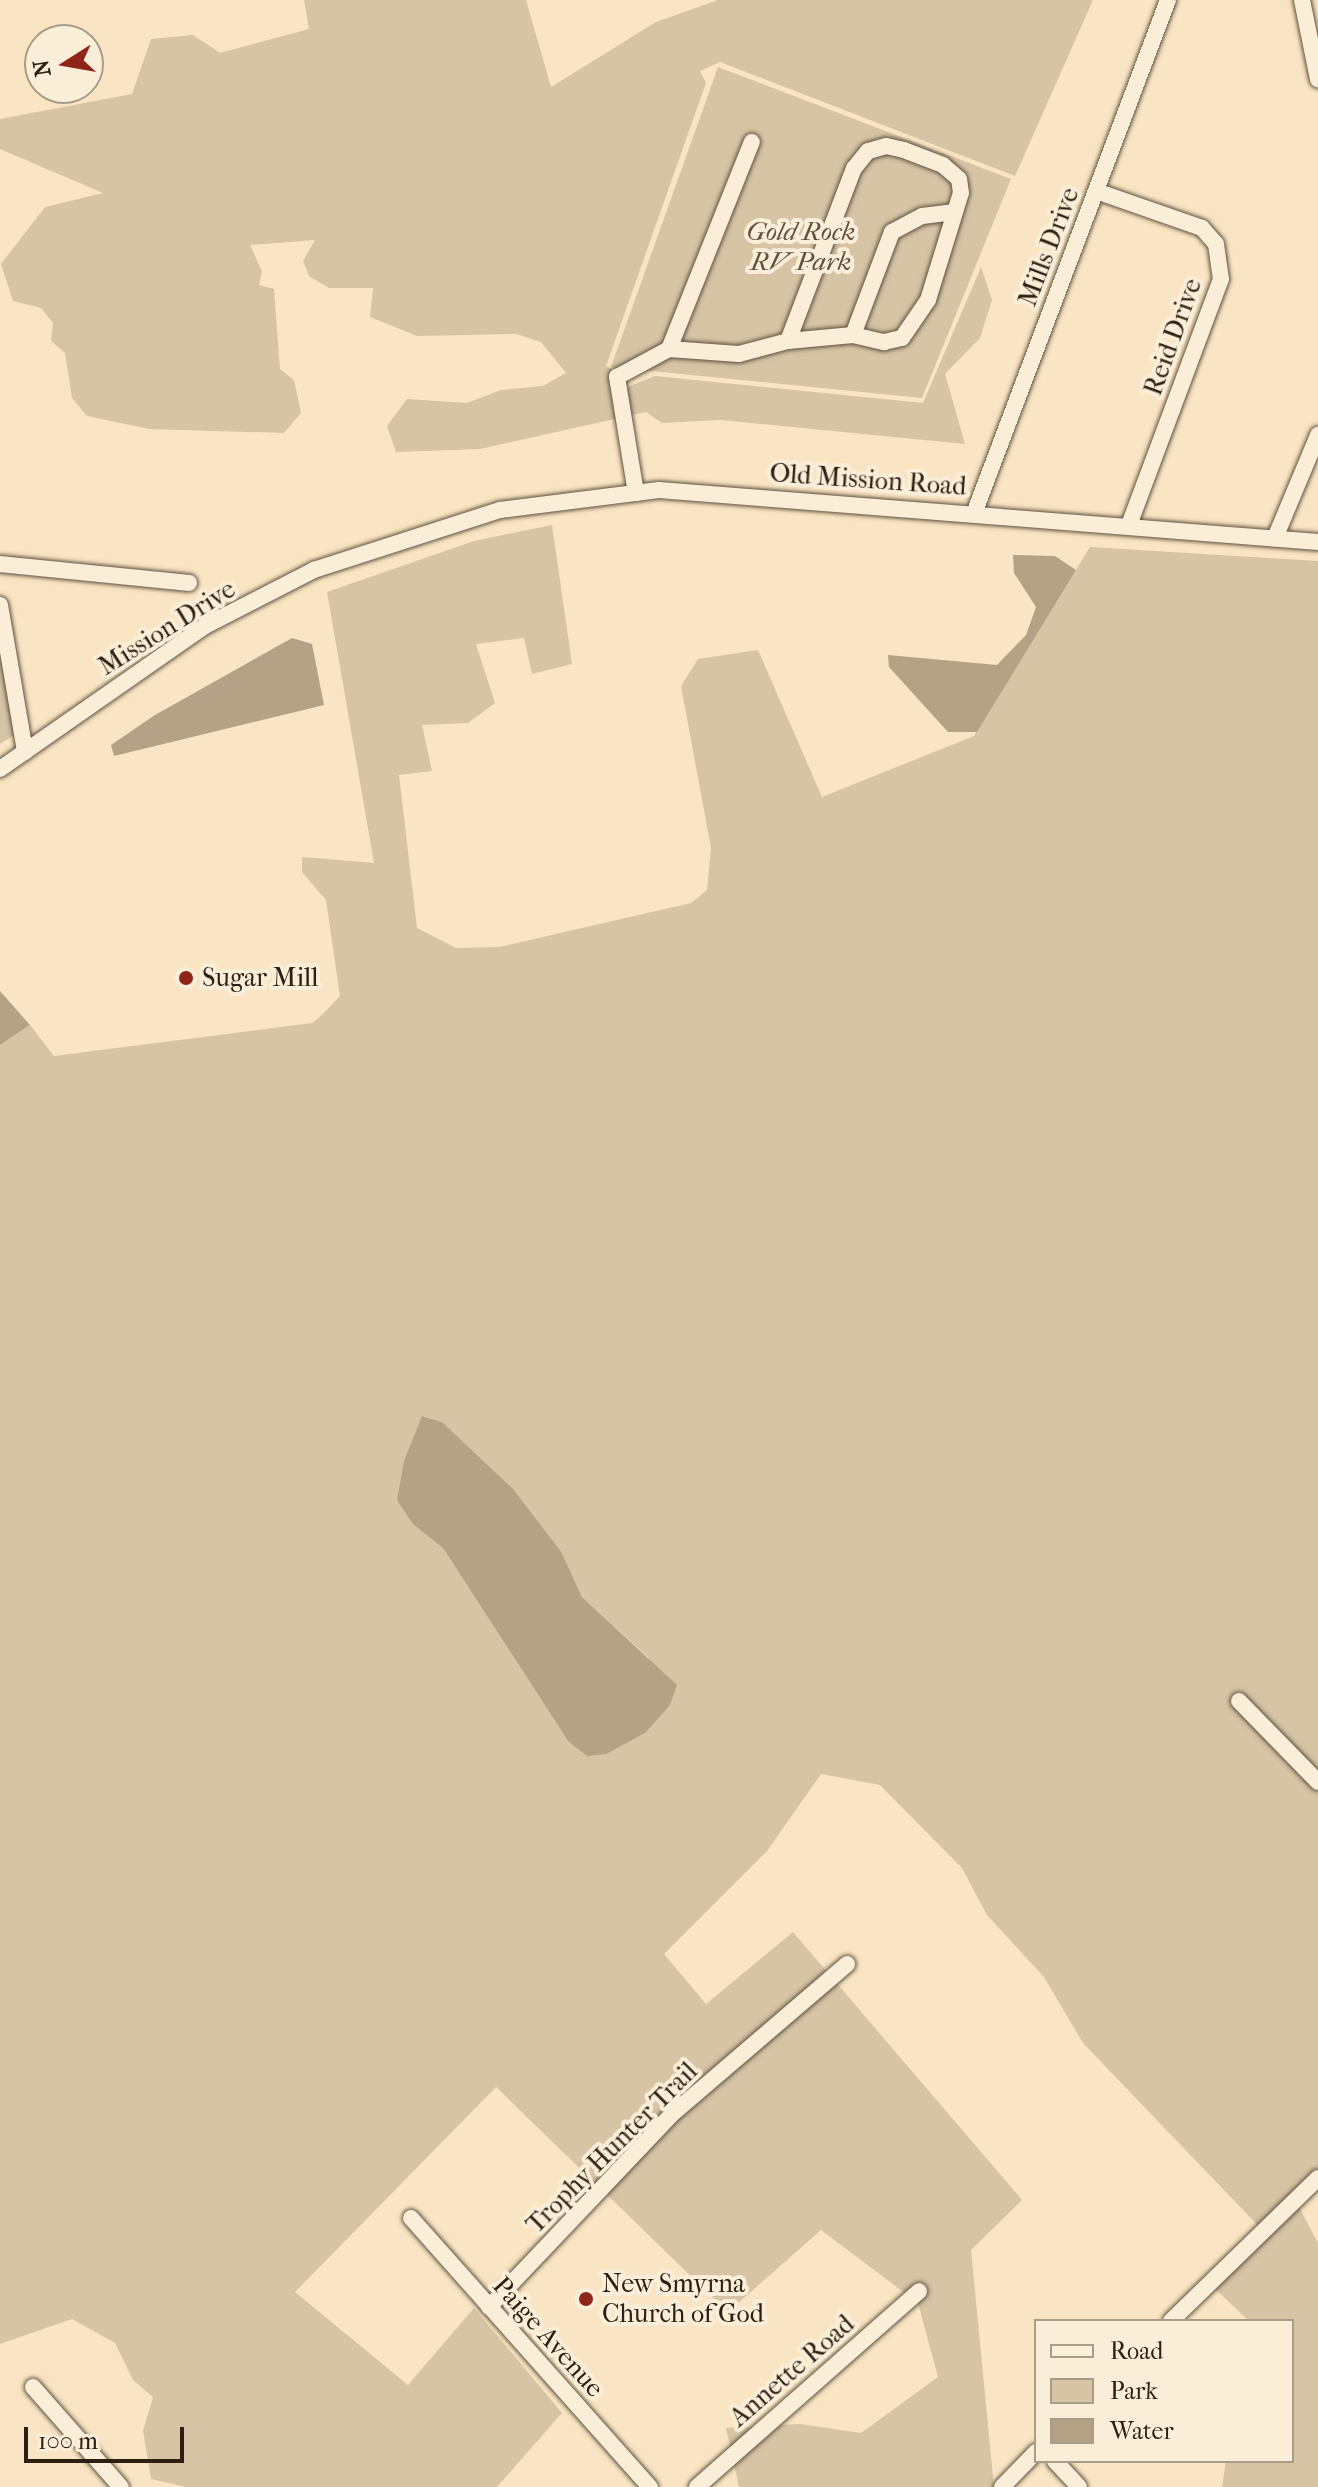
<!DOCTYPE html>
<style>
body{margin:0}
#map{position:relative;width:1318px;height:2487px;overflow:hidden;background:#f9e5c3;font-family:"IM FELL French Canon",serif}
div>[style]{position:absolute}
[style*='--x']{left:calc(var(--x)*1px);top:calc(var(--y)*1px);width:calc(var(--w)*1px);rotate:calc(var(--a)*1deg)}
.green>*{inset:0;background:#d6c4a5}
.water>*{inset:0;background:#b4a287}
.roads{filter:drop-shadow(0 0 2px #60513e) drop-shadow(0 0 2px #60513e)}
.minor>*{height:16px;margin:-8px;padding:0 8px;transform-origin:8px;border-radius:8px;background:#fbeed8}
.dots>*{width:22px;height:22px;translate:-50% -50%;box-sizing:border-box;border:4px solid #fbeed8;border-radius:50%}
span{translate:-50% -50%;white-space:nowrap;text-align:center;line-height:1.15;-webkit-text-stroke:8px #fbeed8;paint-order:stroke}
.park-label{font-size:26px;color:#60513e;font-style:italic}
.street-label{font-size:26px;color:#2d2012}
.poi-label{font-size:26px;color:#2d2012}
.left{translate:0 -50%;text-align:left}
.legend{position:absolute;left:1034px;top:2319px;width:260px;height:144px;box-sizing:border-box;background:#fbeed8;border:2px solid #a99c89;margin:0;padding:10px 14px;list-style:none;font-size:24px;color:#2d2012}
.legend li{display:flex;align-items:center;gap:16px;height:40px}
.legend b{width:40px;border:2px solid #a99c89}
.north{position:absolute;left:24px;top:24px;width:80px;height:80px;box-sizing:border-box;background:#fbeed8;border:2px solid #a99c89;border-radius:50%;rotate:259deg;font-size:22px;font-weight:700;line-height:32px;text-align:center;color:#2d2012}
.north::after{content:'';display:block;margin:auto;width:28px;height:36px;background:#8f2418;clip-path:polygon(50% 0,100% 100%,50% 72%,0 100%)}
.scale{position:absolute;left:24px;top:2427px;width:160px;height:36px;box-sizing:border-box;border:4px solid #2d2012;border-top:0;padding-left:10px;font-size:24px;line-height:28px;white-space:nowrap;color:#2d2012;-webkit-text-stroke:6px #fbeed8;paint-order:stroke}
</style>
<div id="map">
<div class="green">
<div style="clip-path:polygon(304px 0,526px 0,551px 87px,656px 22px,718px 0,1093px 0,1015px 176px,720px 62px,700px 71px,706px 83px,606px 366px,617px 372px,625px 388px,655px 376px,923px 403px,981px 267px,992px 300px,980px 338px,945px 374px,965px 444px,721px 420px,662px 423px,646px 412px,480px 449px,396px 452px,387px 426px,407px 399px,467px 403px,501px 390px,543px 386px,566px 373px,541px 342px,516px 334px,417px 336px,370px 317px,373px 288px,329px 288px,309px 276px,303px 261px,315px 240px,250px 245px,262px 271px,259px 285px,274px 289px,280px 369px,294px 380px,301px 413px,284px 433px,149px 429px,87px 416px,72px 398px,65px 353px,51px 341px,53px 323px,41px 308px,13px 301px,1px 264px,45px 207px,103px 193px,0 149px,0 119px,132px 94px,151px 39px,193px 35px,220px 53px,309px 29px)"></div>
<div style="clip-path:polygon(718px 67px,1011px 179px,922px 398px,611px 367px)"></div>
<div style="clip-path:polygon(evenodd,552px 525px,572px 664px,532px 674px,524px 638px,476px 644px,495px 703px,468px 723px,422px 725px,432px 771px,399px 775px,417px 928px,456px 948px,499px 947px,691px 903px,707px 890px,711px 848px,681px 686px,698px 659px,758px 650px,822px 797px,974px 736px,1090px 547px,1318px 561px,1318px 2185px,1298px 2205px,1318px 2243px,1318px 2487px,1222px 2487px,1226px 2461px,1292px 2461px,1292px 2321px,1249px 2321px,1211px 2285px,1267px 2235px,1083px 2043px,1044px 1977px,987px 1915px,962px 1868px,880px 1785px,821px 1774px,767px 1851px,664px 1954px,706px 2004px,793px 1932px,1022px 2200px,971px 2250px,994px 2487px,739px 2487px,726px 2428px,800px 2424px,861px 2433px,938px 2377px,918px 2303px,821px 2230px,728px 2312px,496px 2087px,295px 2292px,408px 2385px,474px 2308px,562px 2413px,497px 2487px,186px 2487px,151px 2479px,143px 2431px,153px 2397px,133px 2380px,115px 2343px,72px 2319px,0 2344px,0 1045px,30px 1025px,54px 1056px,312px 1023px,321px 1016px,340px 996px,326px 900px,302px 872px,302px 857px,374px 863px,327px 592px,474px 541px,552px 525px,423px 1416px,442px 1422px,562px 1553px,582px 1597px,649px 1658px,568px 1741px,443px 1548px,417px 1434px,423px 1416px)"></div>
<div style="clip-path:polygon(0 625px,23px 729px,0 744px)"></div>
</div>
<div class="water">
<div style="clip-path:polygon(1013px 555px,1055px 556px,1076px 570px,977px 732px,948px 732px,889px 667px,888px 655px,997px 665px,1026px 635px,1036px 607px,1014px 573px)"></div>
<div style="clip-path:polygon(292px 638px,312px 644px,324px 705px,114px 756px,111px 745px,155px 715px)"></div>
<div style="clip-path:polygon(0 991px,30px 1025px,0 1045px)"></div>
<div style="clip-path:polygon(422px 1416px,442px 1422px,513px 1489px,562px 1553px,582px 1597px,677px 1685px,670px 1705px,645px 1733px,606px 1754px,587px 1756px,568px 1741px,443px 1548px,413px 1524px,397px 1500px,404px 1461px)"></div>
</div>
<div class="roads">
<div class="minor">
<div style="--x:1302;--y:0;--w:81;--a:78.6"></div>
<div style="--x:1096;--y:191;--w:112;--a:19.2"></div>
<div style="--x:1202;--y:228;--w:21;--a:49"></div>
<div style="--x:1216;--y:244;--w:35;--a:82"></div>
<div style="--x:1221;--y:279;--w:263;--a:110.5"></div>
<div style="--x:853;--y:335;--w:110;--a:-69.3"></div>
<div style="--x:892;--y:232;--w:34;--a:-28"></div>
<div style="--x:922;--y:216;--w:33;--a:-7"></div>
<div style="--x:669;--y:349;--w:70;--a:4.1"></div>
<div style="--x:739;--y:354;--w:51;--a:-14.9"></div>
<div style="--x:788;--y:341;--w:65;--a:-5.3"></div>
<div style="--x:853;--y:335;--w:32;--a:13"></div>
<div style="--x:884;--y:342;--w:18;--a:-13"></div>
<div style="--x:902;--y:338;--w:46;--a:-55.6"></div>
<div style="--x:928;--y:300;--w:112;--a:-72.9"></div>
<div style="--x:961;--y:193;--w:14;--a:-98"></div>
<div style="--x:959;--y:179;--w:21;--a:-139"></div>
<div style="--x:943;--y:165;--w:42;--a:-159"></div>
<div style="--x:904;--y:150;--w:18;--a:-167"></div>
<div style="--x:886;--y:146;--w:19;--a:164"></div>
<div style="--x:868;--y:151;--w:22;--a:129"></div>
<div style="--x:854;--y:168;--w:185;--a:110.9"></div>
<div style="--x:636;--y:493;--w:118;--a:-99.3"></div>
<div style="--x:617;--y:377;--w:59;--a:-28.3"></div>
<div style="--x:669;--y:349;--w:223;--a:-68.2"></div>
<div style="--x:975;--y:511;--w:546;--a:-69.31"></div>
<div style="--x:1275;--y:538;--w:112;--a:-67.3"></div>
<div style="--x:0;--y:564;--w:190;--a:5.7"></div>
<div style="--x:0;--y:605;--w:149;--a:80.3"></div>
<div style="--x:0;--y:769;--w:250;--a:-34.9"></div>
<div style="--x:205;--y:626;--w:123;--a:-27.2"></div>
<div style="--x:314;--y:570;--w:195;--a:-17.9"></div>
<div style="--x:500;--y:510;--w:160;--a:-7.2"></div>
<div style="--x:659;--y:490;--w:661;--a:4.51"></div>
<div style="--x:1239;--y:1701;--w:113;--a:45.7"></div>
<div style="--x:411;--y:2218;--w:360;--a:48.4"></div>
<div style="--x:489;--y:2307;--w:265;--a:-46.5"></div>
<div style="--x:671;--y:2115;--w:232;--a:-40.6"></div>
<div style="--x:1171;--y:2321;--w:205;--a:-44.2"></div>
<div style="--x:33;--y:2387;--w:133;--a:48.7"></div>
<div style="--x:1055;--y:2461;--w:35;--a:47"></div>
<div style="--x:697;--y:2487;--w:296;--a:-41.4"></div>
<div style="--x:1002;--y:2487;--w:49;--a:-45.8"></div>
</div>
</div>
<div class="dots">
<div style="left:186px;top:978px;background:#8f2418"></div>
<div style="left:586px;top:2299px;background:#8f2418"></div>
</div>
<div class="park-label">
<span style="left:801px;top:247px">Gold Rock<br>RV Park</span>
</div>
<div class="street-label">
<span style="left:1049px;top:247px;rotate:-69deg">Mills Drive</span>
<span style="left:1173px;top:337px;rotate:-70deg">Reid Drive</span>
<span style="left:868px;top:480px;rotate:4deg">Old Mission Road</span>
<span style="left:167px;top:628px;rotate:-32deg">Mission Drive</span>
<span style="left:612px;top:2148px;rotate:-45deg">Trophy Hunter Trail</span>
<span style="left:548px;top:2337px;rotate:48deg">Paige Avenue</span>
<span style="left:792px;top:2371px;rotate:-41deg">Annette Road</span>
</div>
<div class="poi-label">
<span class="left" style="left:202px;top:978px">Sugar Mill</span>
<span class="left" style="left:602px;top:2299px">New Smyrna<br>Church of God</span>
</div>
<ul class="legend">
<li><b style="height:10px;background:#fbeed8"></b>Road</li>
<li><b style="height:22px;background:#d6c4a5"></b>Park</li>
<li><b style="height:22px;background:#b4a287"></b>Water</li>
</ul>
<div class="north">N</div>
<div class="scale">100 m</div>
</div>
